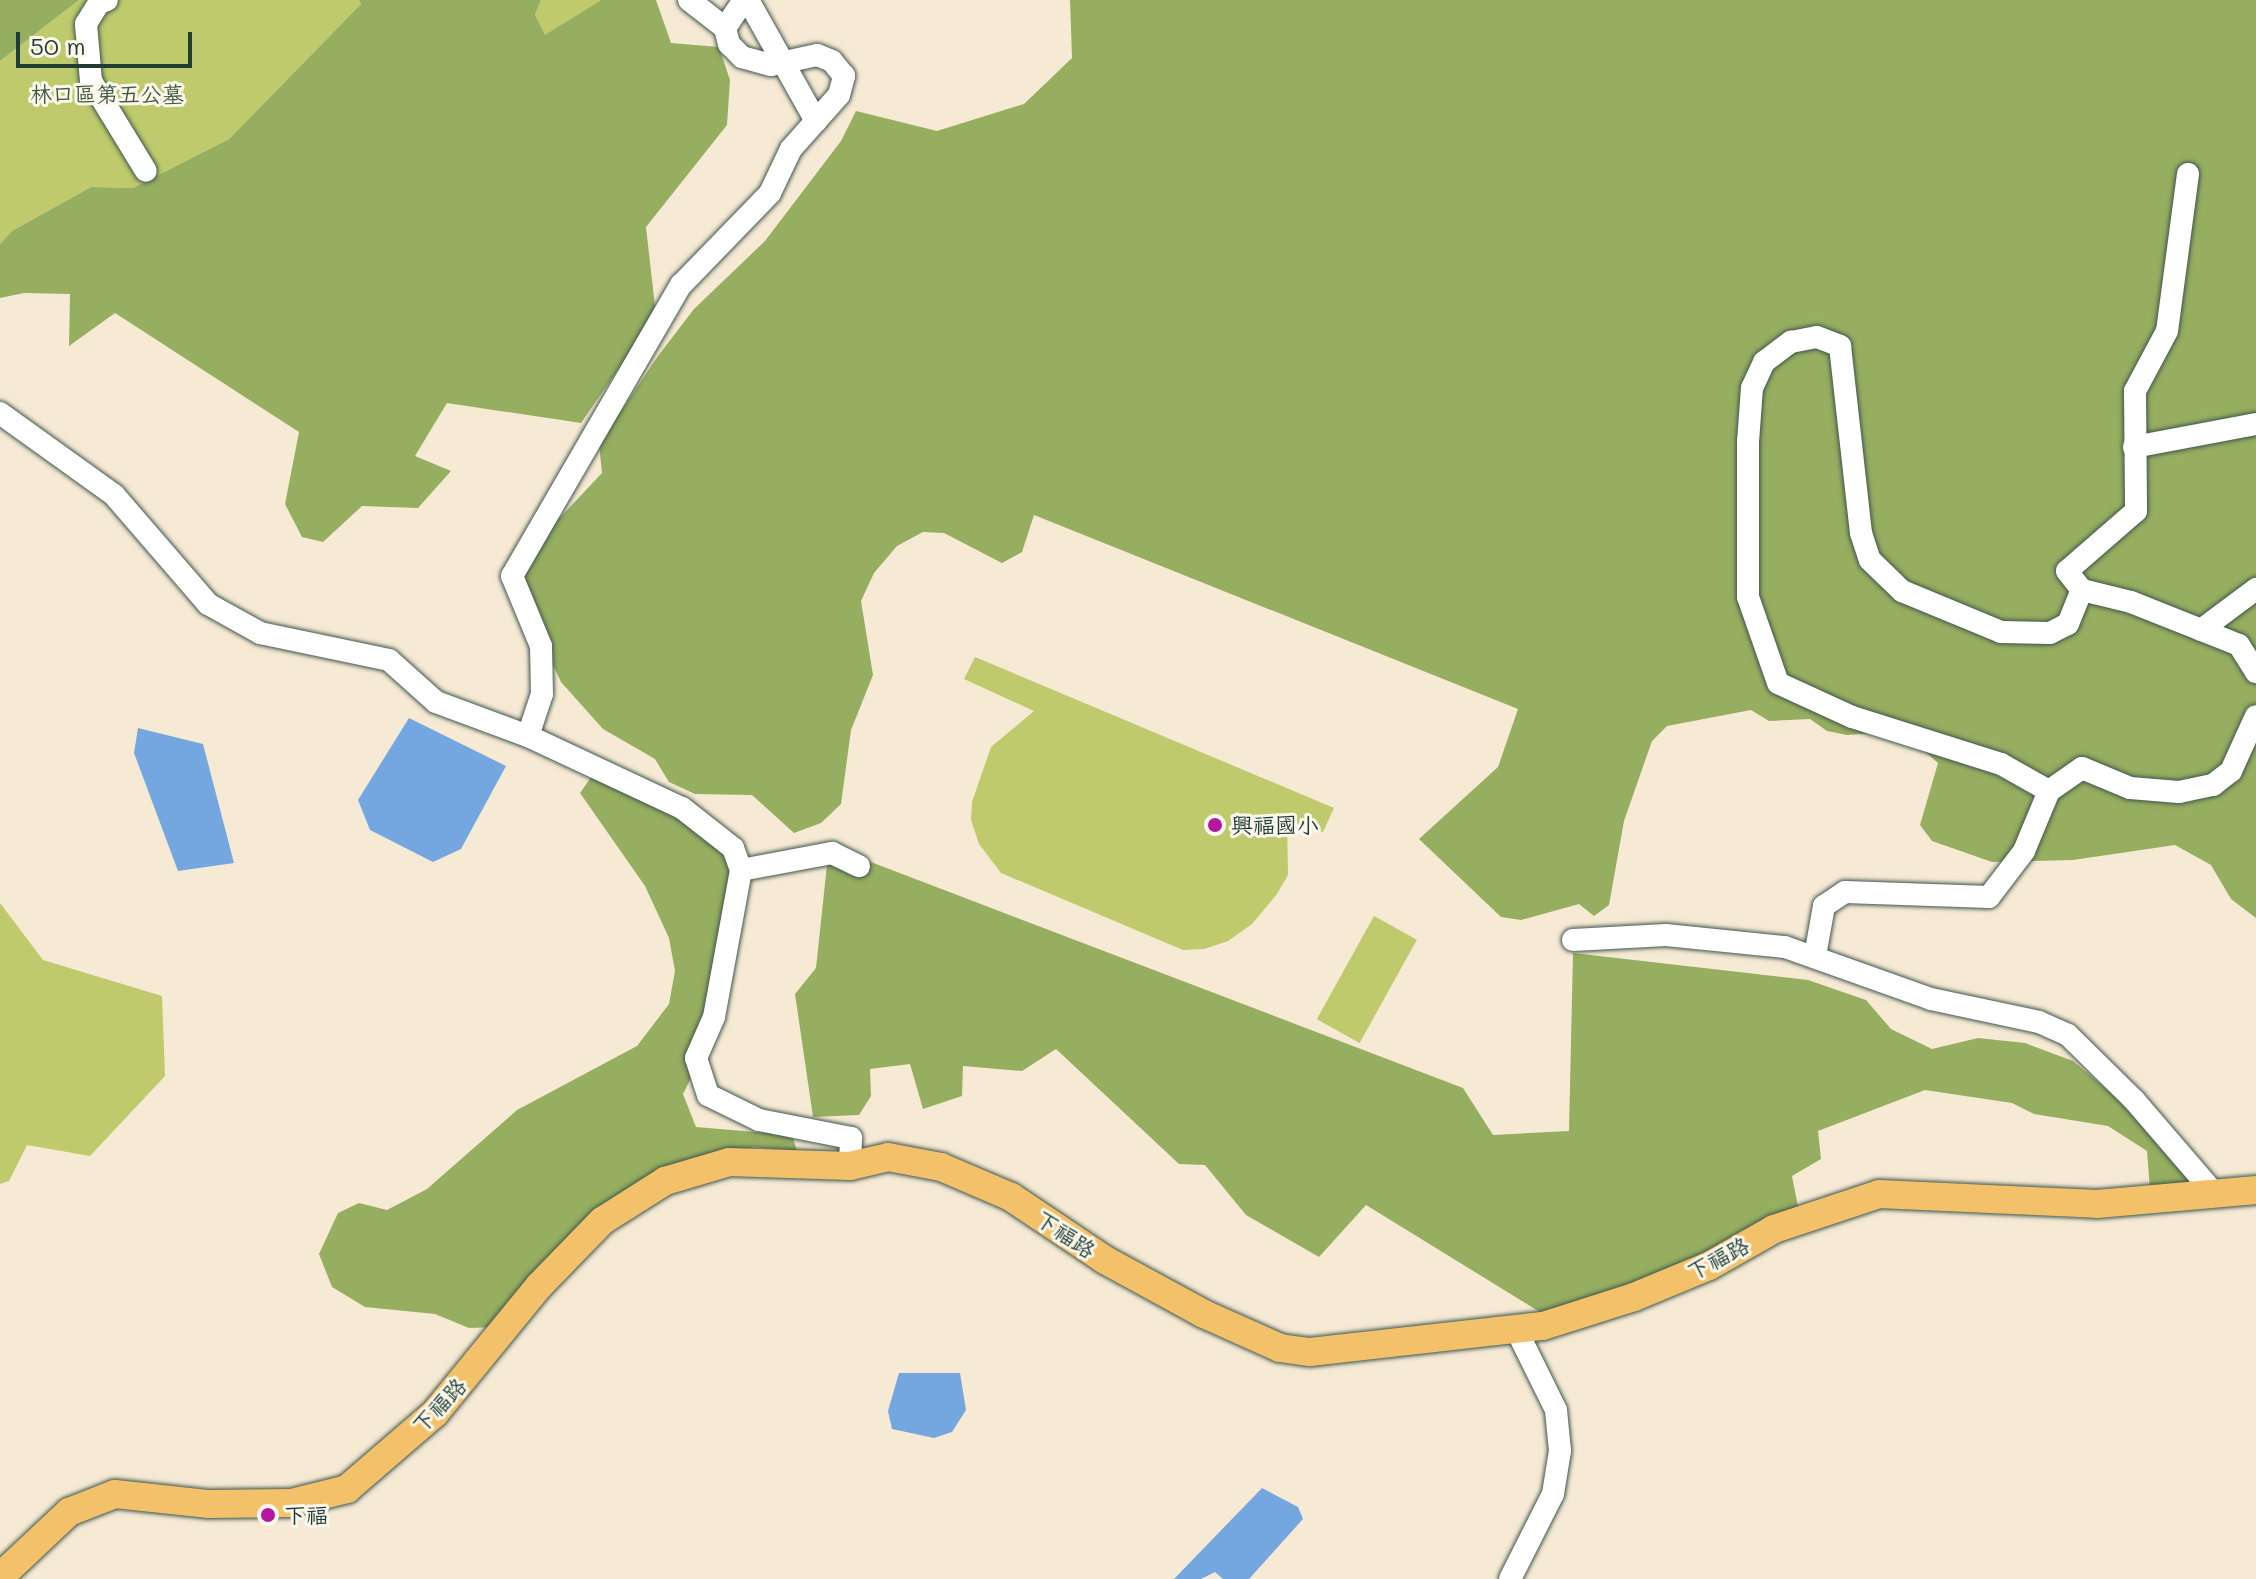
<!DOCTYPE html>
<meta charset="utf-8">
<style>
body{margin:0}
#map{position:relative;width:2256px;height:1579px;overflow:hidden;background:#f7ead5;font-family:Mali,"LXGW WenKai TC",sans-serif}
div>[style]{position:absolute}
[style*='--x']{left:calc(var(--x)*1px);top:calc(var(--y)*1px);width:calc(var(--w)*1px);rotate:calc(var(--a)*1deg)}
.green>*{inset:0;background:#beca6c;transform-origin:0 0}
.forest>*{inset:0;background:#96ae60}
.water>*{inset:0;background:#74a7e0}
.roads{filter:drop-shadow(0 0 2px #3f574c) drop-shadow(0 0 2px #3f574c)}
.minor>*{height:22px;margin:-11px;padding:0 11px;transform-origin:11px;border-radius:11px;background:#fff}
.major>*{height:28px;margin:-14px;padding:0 14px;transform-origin:14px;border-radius:14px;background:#f4c16b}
.dots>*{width:22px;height:22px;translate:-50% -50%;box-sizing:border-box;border:4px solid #fbf7ec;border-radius:50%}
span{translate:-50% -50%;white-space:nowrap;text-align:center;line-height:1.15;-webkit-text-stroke:6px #fbf7ec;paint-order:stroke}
.park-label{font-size:22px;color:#3f593f}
.poi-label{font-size:22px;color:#1f3d34}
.left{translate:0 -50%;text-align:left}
.street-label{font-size:22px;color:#1f3d34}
.scale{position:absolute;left:16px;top:32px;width:176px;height:36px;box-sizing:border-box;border:4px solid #1f3d34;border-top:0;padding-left:10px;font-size:24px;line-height:28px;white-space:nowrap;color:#1f3d34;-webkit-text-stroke:6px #fbf7ec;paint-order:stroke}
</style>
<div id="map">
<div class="green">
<div style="clip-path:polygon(79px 0,359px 0,361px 4px,229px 139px,133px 188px,91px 187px,12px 231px,0 244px,0 61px)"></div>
<div style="clip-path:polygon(541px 0,601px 0,544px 36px,535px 15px)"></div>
<div style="clip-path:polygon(975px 657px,1334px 808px,1323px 832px,1287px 820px,1288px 875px,1277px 894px,1252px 924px,1228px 941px,1204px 949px,1183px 950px,1001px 873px,979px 844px,971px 820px,972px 802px,991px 747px,1034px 711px,964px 679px)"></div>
<div style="clip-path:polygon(0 903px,43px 960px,162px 996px,165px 1076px,90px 1156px,27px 1145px,9px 1181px,0 1184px)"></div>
<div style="left:1374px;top:916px;width:49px;height:118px;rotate:29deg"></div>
</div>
<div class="forest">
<div style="clip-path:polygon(0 0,79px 0,0 61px)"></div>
<div style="clip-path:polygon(359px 0,541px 0,535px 15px,545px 35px,601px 0,656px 0,671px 43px,719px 47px,730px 80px,727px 125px,646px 227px,656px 315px,581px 423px,447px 403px,415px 456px,451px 471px,418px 508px,362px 506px,323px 542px,302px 537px,285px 504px,299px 432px,115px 313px,69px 346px,70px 294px,24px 293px,0 298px,0 244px,12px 231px,91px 187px,133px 188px,229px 139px,361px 4px)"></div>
<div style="clip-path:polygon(1070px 0,2256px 0,2256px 918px,2231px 899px,2211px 865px,2175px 845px,2073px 860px,1992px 862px,1932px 841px,1920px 825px,1938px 763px,1909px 738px,1889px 732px,1847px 735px,1827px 731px,1810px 719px,1769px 721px,1751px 710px,1667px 726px,1652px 741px,1624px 821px,1609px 905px,1594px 916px,1579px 904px,1521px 920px,1501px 917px,1419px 839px,1498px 767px,1518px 709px,1034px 515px,1022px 552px,1002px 563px,944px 533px,923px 532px,897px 546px,874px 573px,861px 601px,873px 675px,851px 730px,841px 804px,821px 823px,794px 833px,752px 795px,695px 794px,669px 782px,655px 759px,603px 729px,561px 682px,524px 603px,525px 572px,536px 543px,602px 473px,599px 444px,658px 356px,694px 309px,765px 241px,841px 141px,856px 111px,937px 131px,1024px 104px,1072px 58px)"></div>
<div style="clip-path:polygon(596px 770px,732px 839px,719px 1022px,683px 1094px,696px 1127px,792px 1135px,797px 1151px,754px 1147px,683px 1166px,496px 1327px,469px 1328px,435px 1314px,365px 1307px,332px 1287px,319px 1254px,338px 1213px,359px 1203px,387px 1210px,427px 1189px,517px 1110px,637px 1046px,669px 1004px,675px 971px,669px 938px,645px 886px,580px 793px)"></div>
<div style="clip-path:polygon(829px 846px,1463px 1088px,1493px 1135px,1569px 1131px,1573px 953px,1808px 980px,1866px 1000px,1891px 1029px,1932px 1049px,1978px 1038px,2025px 1043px,2073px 1061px,2135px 1113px,2195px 1185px,2150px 1190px,2147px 1151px,2108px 1126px,2034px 1114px,2012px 1103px,1925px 1090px,1818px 1131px,1821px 1159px,1792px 1176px,1802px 1227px,1548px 1317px,1366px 1205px,1319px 1257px,1246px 1215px,1205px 1165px,1179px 1164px,1056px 1049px,1022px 1071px,963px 1066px,962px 1096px,923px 1109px,910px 1064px,870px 1069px,871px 1096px,859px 1115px,813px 1117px,795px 994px,816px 968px)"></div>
</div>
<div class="water">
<div style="clip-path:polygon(409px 718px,506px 766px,461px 849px,433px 862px,370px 830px,358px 800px)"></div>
<div style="clip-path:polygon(138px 728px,203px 744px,234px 863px,178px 871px,134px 753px)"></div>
<div style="clip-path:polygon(899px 1373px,960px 1373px,966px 1410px,952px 1432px,934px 1438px,892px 1429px,888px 1411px)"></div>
<div style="clip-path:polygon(1262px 1488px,1298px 1507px,1303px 1519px,1249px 1579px,1223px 1579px,1215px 1572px,1201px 1579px,1174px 1579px)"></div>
</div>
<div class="roads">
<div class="minor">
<div style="--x:107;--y:0;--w:9;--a:159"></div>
<div style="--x:99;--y:3;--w:25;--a:122"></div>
<div style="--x:86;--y:24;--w:57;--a:85"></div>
<div style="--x:91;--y:81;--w:105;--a:58.6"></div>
<div style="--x:689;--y:0;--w:46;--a:37.9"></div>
<div style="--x:748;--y:0;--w:139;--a:60.7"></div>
<div style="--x:2188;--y:174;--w:158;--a:97.6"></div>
<div style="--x:2167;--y:331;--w:68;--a:118.1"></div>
<div style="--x:2135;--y:391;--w:120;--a:89.5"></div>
<div style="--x:2136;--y:511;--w:91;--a:139"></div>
<div style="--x:2067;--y:571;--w:24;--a:52"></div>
<div style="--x:2082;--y:590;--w:50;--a:13.8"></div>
<div style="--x:2131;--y:602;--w:116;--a:21.7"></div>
<div style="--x:2239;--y:645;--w:32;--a:58"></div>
<div style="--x:0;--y:413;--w:140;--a:35.7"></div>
<div style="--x:114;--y:495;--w:144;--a:49.2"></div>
<div style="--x:208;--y:604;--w:60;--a:29.1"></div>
<div style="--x:260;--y:633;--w:132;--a:11.8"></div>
<div style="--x:389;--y:660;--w:63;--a:41.8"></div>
<div style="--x:436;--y:702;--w:98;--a:20.3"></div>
<div style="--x:528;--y:736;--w:170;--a:25.1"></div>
<div style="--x:682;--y:808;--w:65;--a:38.1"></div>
<div style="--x:733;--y:848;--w:23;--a:70"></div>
<div style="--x:741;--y:870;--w:149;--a:100.4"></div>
<div style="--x:714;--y:1017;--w:45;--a:113.7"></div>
<div style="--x:696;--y:1058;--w:39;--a:72"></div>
<div style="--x:708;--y:1095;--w:57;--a:26.1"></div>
<div style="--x:759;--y:1120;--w:94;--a:11.1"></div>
<div style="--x:851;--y:1138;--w:28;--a:92"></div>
<div style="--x:2134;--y:447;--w:124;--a:-10.7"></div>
<div style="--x:2201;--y:630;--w:69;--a:-36.7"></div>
<div style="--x:528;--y:736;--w:44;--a:-71.6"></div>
<div style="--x:542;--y:694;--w:48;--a:-91.2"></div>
<div style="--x:541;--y:646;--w:76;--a:-112.5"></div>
<div style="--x:512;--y:576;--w:337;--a:-59.9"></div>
<div style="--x:681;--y:285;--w:128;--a:-45.9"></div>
<div style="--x:770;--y:193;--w:49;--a:-64.5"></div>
<div style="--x:791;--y:149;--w:72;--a:-48.4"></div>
<div style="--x:839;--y:95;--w:20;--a:-75"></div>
<div style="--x:844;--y:76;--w:19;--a:-129"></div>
<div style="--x:832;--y:61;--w:16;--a:-158"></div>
<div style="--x:817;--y:55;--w:47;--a:167.7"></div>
<div style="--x:771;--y:65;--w:30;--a:-165"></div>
<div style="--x:742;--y:57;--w:18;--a:-135"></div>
<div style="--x:729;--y:44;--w:16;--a:-104"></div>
<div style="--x:725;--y:28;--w:34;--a:-56"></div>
<div style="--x:2049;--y:791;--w:55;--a:-150.6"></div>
<div style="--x:2001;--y:764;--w:156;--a:-162.5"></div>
<div style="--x:1852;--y:717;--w:81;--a:-155.3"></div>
<div style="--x:1778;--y:683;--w:91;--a:-109.2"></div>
<div style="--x:1748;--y:597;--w:155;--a:-90"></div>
<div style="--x:1748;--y:442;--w:54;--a:-85.8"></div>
<div style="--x:1752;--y:388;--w:29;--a:-65"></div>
<div style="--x:1764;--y:362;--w:34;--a:-37"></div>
<div style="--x:1791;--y:342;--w:26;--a:-11"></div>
<div style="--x:1817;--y:337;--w:25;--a:21"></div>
<div style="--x:1840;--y:346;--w:188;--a:83.6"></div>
<div style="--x:1861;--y:533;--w:28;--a:72"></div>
<div style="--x:1870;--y:560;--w:45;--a:44.1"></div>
<div style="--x:1902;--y:591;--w:107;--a:22.5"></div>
<div style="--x:2001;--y:632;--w:49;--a:1.2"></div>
<div style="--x:2050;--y:633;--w:20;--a:-27"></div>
<div style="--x:2068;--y:624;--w:37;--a:-68"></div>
<div style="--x:741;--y:870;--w:93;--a:-10.6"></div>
<div style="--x:832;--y:853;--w:30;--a:26"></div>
<div style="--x:1573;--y:940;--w:93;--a:-3.1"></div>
<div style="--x:1666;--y:935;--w:120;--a:5.8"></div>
<div style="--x:1785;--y:947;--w:155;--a:19.6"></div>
<div style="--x:1931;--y:999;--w:110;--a:12"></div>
<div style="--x:2039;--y:1022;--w:32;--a:24"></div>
<div style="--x:2068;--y:1035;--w:93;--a:44.6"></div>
<div style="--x:2134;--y:1100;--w:121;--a:49.3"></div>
<div style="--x:1815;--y:956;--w:51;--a:-79.8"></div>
<div style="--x:1824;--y:906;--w:25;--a:-34"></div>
<div style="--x:1845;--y:892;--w:144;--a:2"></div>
<div style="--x:1989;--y:897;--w:58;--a:-52.7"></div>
<div style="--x:2024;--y:851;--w:65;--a:-67.4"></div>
<div style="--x:2049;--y:791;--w:40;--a:-34.9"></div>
<div style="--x:2082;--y:768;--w:52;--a:22.6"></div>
<div style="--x:2130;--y:788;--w:49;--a:4.7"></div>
<div style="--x:2179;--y:792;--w:35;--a:-12"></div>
<div style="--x:2213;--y:785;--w:23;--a:-38"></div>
<div style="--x:2231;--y:771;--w:60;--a:-65.6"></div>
<div style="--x:1510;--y:1579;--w:95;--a:-63.2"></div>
<div style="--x:1553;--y:1494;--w:44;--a:-80.8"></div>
<div style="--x:1560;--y:1451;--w:41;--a:-95.6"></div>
<div style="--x:1556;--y:1410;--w:88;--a:-116.3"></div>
</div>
<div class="major">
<div style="--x:0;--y:1577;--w:95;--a:-43.3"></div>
<div style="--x:69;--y:1512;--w:49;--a:-21.4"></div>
<div style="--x:115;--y:1494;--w:95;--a:6.1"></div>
<div style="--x:209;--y:1504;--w:82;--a:-0.7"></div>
<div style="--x:291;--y:1503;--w:58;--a:-14"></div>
<div style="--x:347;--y:1489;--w:116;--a:-40.8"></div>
<div style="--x:435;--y:1413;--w:164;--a:-50.7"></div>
<div style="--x:539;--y:1286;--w:91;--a:-45.9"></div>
<div style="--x:602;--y:1221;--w:75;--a:-32.4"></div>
<div style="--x:665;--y:1181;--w:67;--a:-16.5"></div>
<div style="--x:729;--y:1162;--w:121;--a:1.9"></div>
<div style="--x:850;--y:1166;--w:39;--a:-13"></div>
<div style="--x:888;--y:1157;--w:54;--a:10.7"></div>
<div style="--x:941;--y:1167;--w:76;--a:23.2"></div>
<div style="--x:1011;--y:1197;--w:113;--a:33.8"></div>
<div style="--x:1105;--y:1260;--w:113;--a:28.6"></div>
<div style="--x:1204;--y:1314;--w:83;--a:24.1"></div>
<div style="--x:1280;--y:1348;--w:30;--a:8"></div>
<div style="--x:1310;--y:1352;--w:234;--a:-6.4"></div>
<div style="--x:1543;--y:1326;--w:96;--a:-17.7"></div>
<div style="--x:1634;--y:1297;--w:81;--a:-22.5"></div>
<div style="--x:1709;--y:1266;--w:75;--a:-29.6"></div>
<div style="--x:1774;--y:1229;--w:111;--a:-18.4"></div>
<div style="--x:1879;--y:1194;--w:218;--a:2.6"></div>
<div style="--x:2097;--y:1204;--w:160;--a:-5"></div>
</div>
</div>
<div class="dots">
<div style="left:1215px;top:825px;background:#b5179e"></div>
<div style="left:268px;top:1515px;background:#b5179e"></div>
</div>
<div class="park-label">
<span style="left:107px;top:94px">林口區第五公墓</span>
</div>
<div class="poi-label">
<span class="left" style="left:1231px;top:825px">興福國小</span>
<span class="left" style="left:284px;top:1515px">下福</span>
</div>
<div class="street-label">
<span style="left:1066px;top:1234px;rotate:34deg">下福路</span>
<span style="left:1718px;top:1258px;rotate:-27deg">下福路</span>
<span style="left:439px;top:1405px;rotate:-46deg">下福路</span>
</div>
<div class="scale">50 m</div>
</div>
